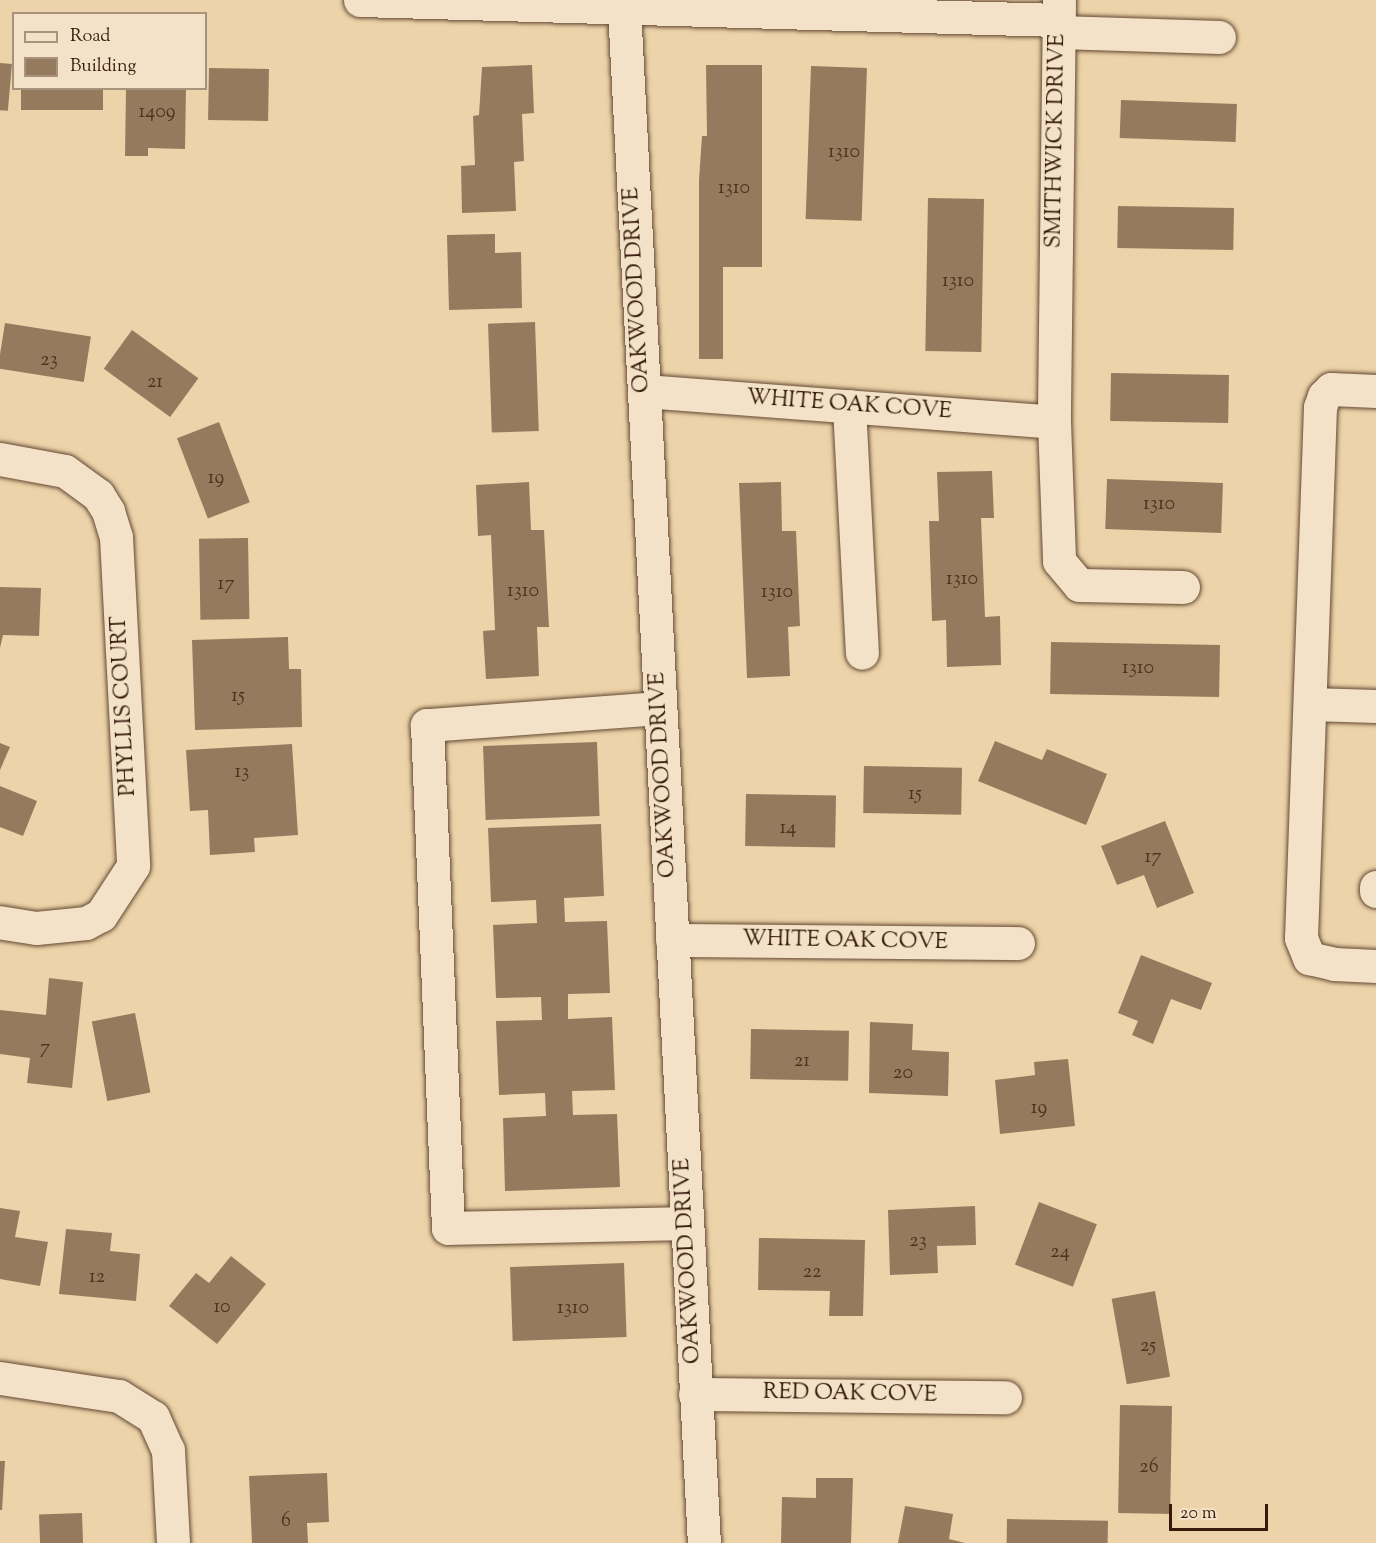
<!DOCTYPE html>
<style>
body{margin:0}
#map{position:relative;width:1376px;height:1543px;overflow:hidden;background:#edd3a9;font-family:"Sorts Mill Goudy",serif}
div>[style]{position:absolute}
[style*='--x']{left:calc(var(--x)*1px);top:calc(var(--y)*1px);width:calc(var(--w)*1px);rotate:calc(var(--a)*1deg)}
.building>*{inset:0;background:#967a5e;transform-origin:0 0}
.roads{filter:drop-shadow(0 0 2px #644833) drop-shadow(0 0 2px #644833)}
.minor>*{height:33px;margin:-16.5px;padding:0 16.5px;transform-origin:16.5px;border-radius:16.5px;background:#f3e2c7}
span{translate:-50% -50%;white-space:nowrap;text-align:center;line-height:1.15;-webkit-text-stroke:4.5px #f3e2c7;paint-order:stroke}
.number-label{font-size:20px;color:#4f3220}
.number-label span{-webkit-text-stroke-width:0}
.street-label{font-size:22px;color:#371a0c}
.legend{position:absolute;left:12px;top:12px;width:195px;height:78px;box-sizing:border-box;background:#f3e2c7;border:2px solid #a8927c;margin:0;padding:8px 10px;list-style:none;font-size:18px;color:#371a0c}
.legend li{display:flex;align-items:center;gap:12px;height:30px}
.legend b{width:30px;border:2px solid #a8927c}
.scale{position:absolute;left:1169px;top:1504px;width:99px;height:27px;box-sizing:border-box;border:3px solid #371a0c;border-top:0;padding-left:8px;font-size:18px;line-height:21px;white-space:nowrap;color:#371a0c;-webkit-text-stroke:4px #f3e2c7;paint-order:stroke}
</style>
<div id="map">
<div class="building">
<div style="left:0;top:63px;width:12px;height:47px;rotate:5deg"></div>
<div style="clip-path:polygon(532px 65px,534px 113px,522px 114px,524px 161px,514px 162px,516px 211px,462px 213px,461px 166px,475px 165px,473px 116px,479px 115px,482px 67px)"></div>
<div style="clip-path:polygon(706px 65px,762px 65px,762px 267px,723px 267px,723px 359px,699px 359px,699px 180px,702px 136px,707px 136px)"></div>
<div style="left:811px;top:66px;width:56px;height:153px;rotate:2deg"></div>
<div style="left:209px;top:68px;width:60px;height:52px;rotate:1deg"></div>
<div style="left:21px;top:88px;width:82px;height:22px"></div>
<div style="clip-path:polygon(126px 88px,186px 88px,185px 149px,148px 148px,148px 156px,125px 156px)"></div>
<div style="left:1121px;top:100px;width:116px;height:38px;rotate:2deg"></div>
<div style="left:928px;top:198px;width:56px;height:153px;rotate:1deg"></div>
<div style="left:1118px;top:206px;width:116px;height:42px;rotate:1deg"></div>
<div style="clip-path:polygon(495px 234px,495px 253px,521px 252px,522px 308px,449px 310px,447px 235px)"></div>
<div style="left:535px;top:322px;width:109px;height:47px;rotate:88deg"></div>
<div style="left:5px;top:323px;width:87px;height:46px;rotate:9deg"></div>
<div style="left:132px;top:330px;width:82px;height:48px;rotate:36deg"></div>
<div style="left:1111px;top:373px;width:118px;height:48px;rotate:1deg"></div>
<div style="left:219px;top:422px;width:86px;height:45px;rotate:69deg"></div>
<div style="clip-path:polygon(992px 471px,994px 518px,981px 518px,985px 617px,1000px 616px,1001px 665px,947px 667px,946px 620px,932px 621px,929px 521px,939px 521px,937px 472px)"></div>
<div style="left:1107px;top:479px;width:116px;height:50px;rotate:2deg"></div>
<div style="clip-path:polygon(529px 482px,531px 530px,544px 530px,549px 627px,537px 627px,539px 676px,486px 679px,483px 631px,495px 630px,491px 535px,478px 536px,476px 485px)"></div>
<div style="clip-path:polygon(781px 482px,782px 531px,796px 531px,800px 626px,788px 627px,790px 676px,747px 678px,739px 483px)"></div>
<div style="left:248px;top:538px;width:81px;height:49px;rotate:89deg"></div>
<div style="clip-path:polygon(0 587px,41px 588px,39px 636px,3px 635px,0 648px)"></div>
<div style="clip-path:polygon(288px 637px,289px 669px,301px 669px,302px 727px,195px 730px,192px 640px)"></div>
<div style="left:1051px;top:642px;width:169px;height:52px;rotate:1deg"></div>
<div style="clip-path:polygon(995px 741px,1042px 760px,1047px 749px,1107px 774px,1086px 825px,978px 781px)"></div>
<div style="left:597px;top:742px;width:74px;height:114px;rotate:88deg"></div>
<div style="clip-path:polygon(0 743px,10px 747px,0 770px)"></div>
<div style="clip-path:polygon(292px 744px,298px 835px,254px 838px,255px 852px,210px 855px,208px 810px,190px 811px,186px 750px)"></div>
<div style="left:864px;top:766px;width:98px;height:47px;rotate:1deg"></div>
<div style="clip-path:polygon(0 786px,37px 801px,23px 836px,0 827px)"></div>
<div style="left:746px;top:794px;width:90px;height:52px;rotate:1deg"></div>
<div style="clip-path:polygon(1165px 821px,1194px 893px,1157px 908px,1144px 875px,1117px 885px,1101px 846px)"></div>
<div style="clip-path:polygon(601px 824px,604px 896px,564px 898px,565px 922px,607px 921px,610px 993px,568px 994px,568px 1019px,612px 1017px,615px 1090px,572px 1091px,573px 1115px,617px 1114px,620px 1187px,505px 1191px,503px 1118px,546px 1116px,545px 1093px,499px 1095px,496px 1021px,542px 1020px,541px 997px,496px 998px,493px 925px,537px 923px,536px 900px,491px 902px,488px 828px)"></div>
<div style="clip-path:polygon(1141px 955px,1212px 983px,1201px 1010px,1171px 999px,1153px 1044px,1132px 1035px,1138px 1021px,1118px 1013px)"></div>
<div style="clip-path:polygon(49px 978px,83px 982px,72px 1088px,27px 1083px,30px 1058px,0 1054px,0 1010px,46px 1015px)"></div>
<div style="left:135px;top:1013px;width:81px;height:44px;rotate:79deg"></div>
<div style="clip-path:polygon(870px 1022px,913px 1024px,912px 1050px,949px 1052px,948px 1096px,869px 1093px)"></div>
<div style="left:751px;top:1029px;width:98px;height:50px;rotate:1deg"></div>
<div style="clip-path:polygon(1068px 1059px,1075px 1126px,1000px 1134px,995px 1080px,1035px 1075px,1034px 1062px)"></div>
<div style="left:1039px;top:1202px;width:62px;height:67px;rotate:21deg"></div>
<div style="clip-path:polygon(975px 1206px,976px 1245px,937px 1246px,938px 1273px,890px 1275px,888px 1210px)"></div>
<div style="clip-path:polygon(0 1208px,20px 1211px,15px 1237px,48px 1242px,40px 1286px,0 1279px)"></div>
<div style="clip-path:polygon(66px 1229px,112px 1233px,110px 1251px,140px 1254px,136px 1301px,59px 1294px)"></div>
<div style="clip-path:polygon(759px 1238px,865px 1240px,863px 1316px,829px 1316px,830px 1291px,758px 1290px)"></div>
<div style="clip-path:polygon(231px 1256px,266px 1284px,217px 1344px,169px 1306px,196px 1273px,209px 1283px)"></div>
<div style="left:624px;top:1263px;width:74px;height:114px;rotate:88deg"></div>
<div style="left:1155px;top:1291px;width:87px;height:44px;rotate:80deg"></div>
<div style="left:1120px;top:1405px;width:52px;height:108px;rotate:1deg"></div>
<div style="clip-path:polygon(0 1461px,5px 1461px,2px 1510px,0 1510px)"></div>
<div style="clip-path:polygon(327px 1473px,329px 1522px,307px 1523px,308px 1543px,252px 1543px,249px 1476px)"></div>
<div style="clip-path:polygon(816px 1478px,853px 1478px,851px 1543px,781px 1543px,782px 1497px,816px 1498px)"></div>
<div style="clip-path:polygon(905px 1506px,953px 1514px,949px 1539px,965px 1543px,898px 1543px)"></div>
<div style="left:82px;top:1513px;width:30px;height:43px;rotate:88deg"></div>
<div style="left:1007px;top:1519px;width:101px;height:24px;rotate:1deg"></div>
</div>
<div class="roads">
<div class="minor">
<div style="--x:360;--y:0;--w:699;--a:1.64"></div>
<div style="--x:1059;--y:0;--w:422;--a:90.7"></div>
<div style="--x:1054;--y:422;--w:139;--a:87.9"></div>
<div style="--x:1059;--y:561;--w:31;--a:50"></div>
<div style="--x:1079;--y:585;--w:104;--a:1.1"></div>
<div style="--x:624;--y:8;--w:1537;--a:87.02"></div>
<div style="--x:1059;--y:32;--w:160;--a:1.8"></div>
<div style="--x:644;--y:391;--w:411;--a:4.3"></div>
<div style="--x:1376;--y:391;--w:45;--a:-177.5"></div>
<div style="--x:1331;--y:389;--w:10;--a:135"></div>
<div style="--x:1324;--y:396;--w:12;--a:110"></div>
<div style="--x:1320;--y:407;--w:531;--a:92.05"></div>
<div style="--x:1301;--y:938;--w:22;--a:68"></div>
<div style="--x:1309;--y:958;--w:26;--a:13"></div>
<div style="--x:1334;--y:964;--w:42;--a:2.7"></div>
<div style="--x:849;--y:406;--w:247;--a:87"></div>
<div style="--x:0;--y:459;--w:66;--a:10.5"></div>
<div style="--x:65;--y:471;--w:41;--a:36"></div>
<div style="--x:98;--y:495;--w:19;--a:58"></div>
<div style="--x:108;--y:511;--w:27;--a:73"></div>
<div style="--x:116;--y:537;--w:329;--a:87"></div>
<div style="--x:133;--y:866;--w:59;--a:123.1"></div>
<div style="--x:101;--y:915;--w:17;--a:152"></div>
<div style="--x:86;--y:923;--w:50;--a:174.3"></div>
<div style="--x:36;--y:928;--w:36;--a:-171"></div>
<div style="--x:1310;--y:704;--w:66;--a:1.7"></div>
<div style="--x:660;--y:708;--w:234;--a:175.8"></div>
<div style="--x:427;--y:725;--w:503;--a:87.61"></div>
<div style="--x:448;--y:1228;--w:239;--a:-1.2"></div>
<div style="--x:1376;--y:887;--w:4;--a:90"></div>
<div style="--x:672;--y:940;--w:346;--a:0.5"></div>
<div style="--x:0;--y:1378;--w:120;--a:8.6"></div>
<div style="--x:119;--y:1396;--w:40;--a:32"></div>
<div style="--x:153;--y:1417;--w:36;--a:66"></div>
<div style="--x:168;--y:1450;--w:93;--a:86.9"></div>
<div style="--x:695;--y:1394;--w:310;--a:0.6"></div>
</div>
</div>
<div class="number-label">
<span style="left:157px;top:112px">1409</span>
<span style="left:844px;top:152px">1310</span>
<span style="left:734px;top:188px">1310</span>
<span style="left:958px;top:281px">1310</span>
<span style="left:49px;top:360px">23</span>
<span style="left:155px;top:382px">21</span>
<span style="left:216px;top:478px">19</span>
<span style="left:1159px;top:504px">1310</span>
<span style="left:962px;top:579px">1310</span>
<span style="left:226px;top:584px">17</span>
<span style="left:523px;top:591px">1310</span>
<span style="left:777px;top:592px">1310</span>
<span style="left:1138px;top:668px">1310</span>
<span style="left:238px;top:696px">15</span>
<span style="left:242px;top:772px">13</span>
<span style="left:915px;top:794px">15</span>
<span style="left:788px;top:828px">14</span>
<span style="left:1153px;top:857px">17</span>
<span style="left:45px;top:1048px">7</span>
<span style="left:802px;top:1061px">21</span>
<span style="left:903px;top:1073px">20</span>
<span style="left:1039px;top:1108px">19</span>
<span style="left:918px;top:1241px">23</span>
<span style="left:1060px;top:1252px">24</span>
<span style="left:812px;top:1272px">22</span>
<span style="left:97px;top:1277px">12</span>
<span style="left:222px;top:1307px">10</span>
<span style="left:573px;top:1308px">1310</span>
<span style="left:1148px;top:1346px">25</span>
<span style="left:1149px;top:1467px">26</span>
<span style="left:286px;top:1521px">6</span>
</div>
<div class="street-label">
<span style="left:1057px;top:141px;rotate:-89deg">SMITHWICK DRIVE</span>
<span style="left:638px;top:290px;rotate:-93deg">OAKWOOD DRIVE</span>
<span style="left:849px;top:406px;rotate:4deg">WHITE OAK COVE</span>
<span style="left:125px;top:706px;rotate:-93deg">PHYLLIS COURT</span>
<span style="left:664px;top:775px;rotate:-93deg">OAKWOOD DRIVE</span>
<span style="left:845px;top:942px;rotate:1deg">WHITE OAK COVE</span>
<span style="left:689px;top:1261px;rotate:-93deg">OAKWOOD DRIVE</span>
<span style="left:850px;top:1395px;rotate:1deg">RED OAK COVE</span>
</div>
<ul class="legend">
<li><b style="height:8px;background:#f3e2c7"></b>Road</li>
<li><b style="height:16px;background:#967a5e"></b>Building</li>
</ul>
<div class="scale">20 m</div>
</div>
